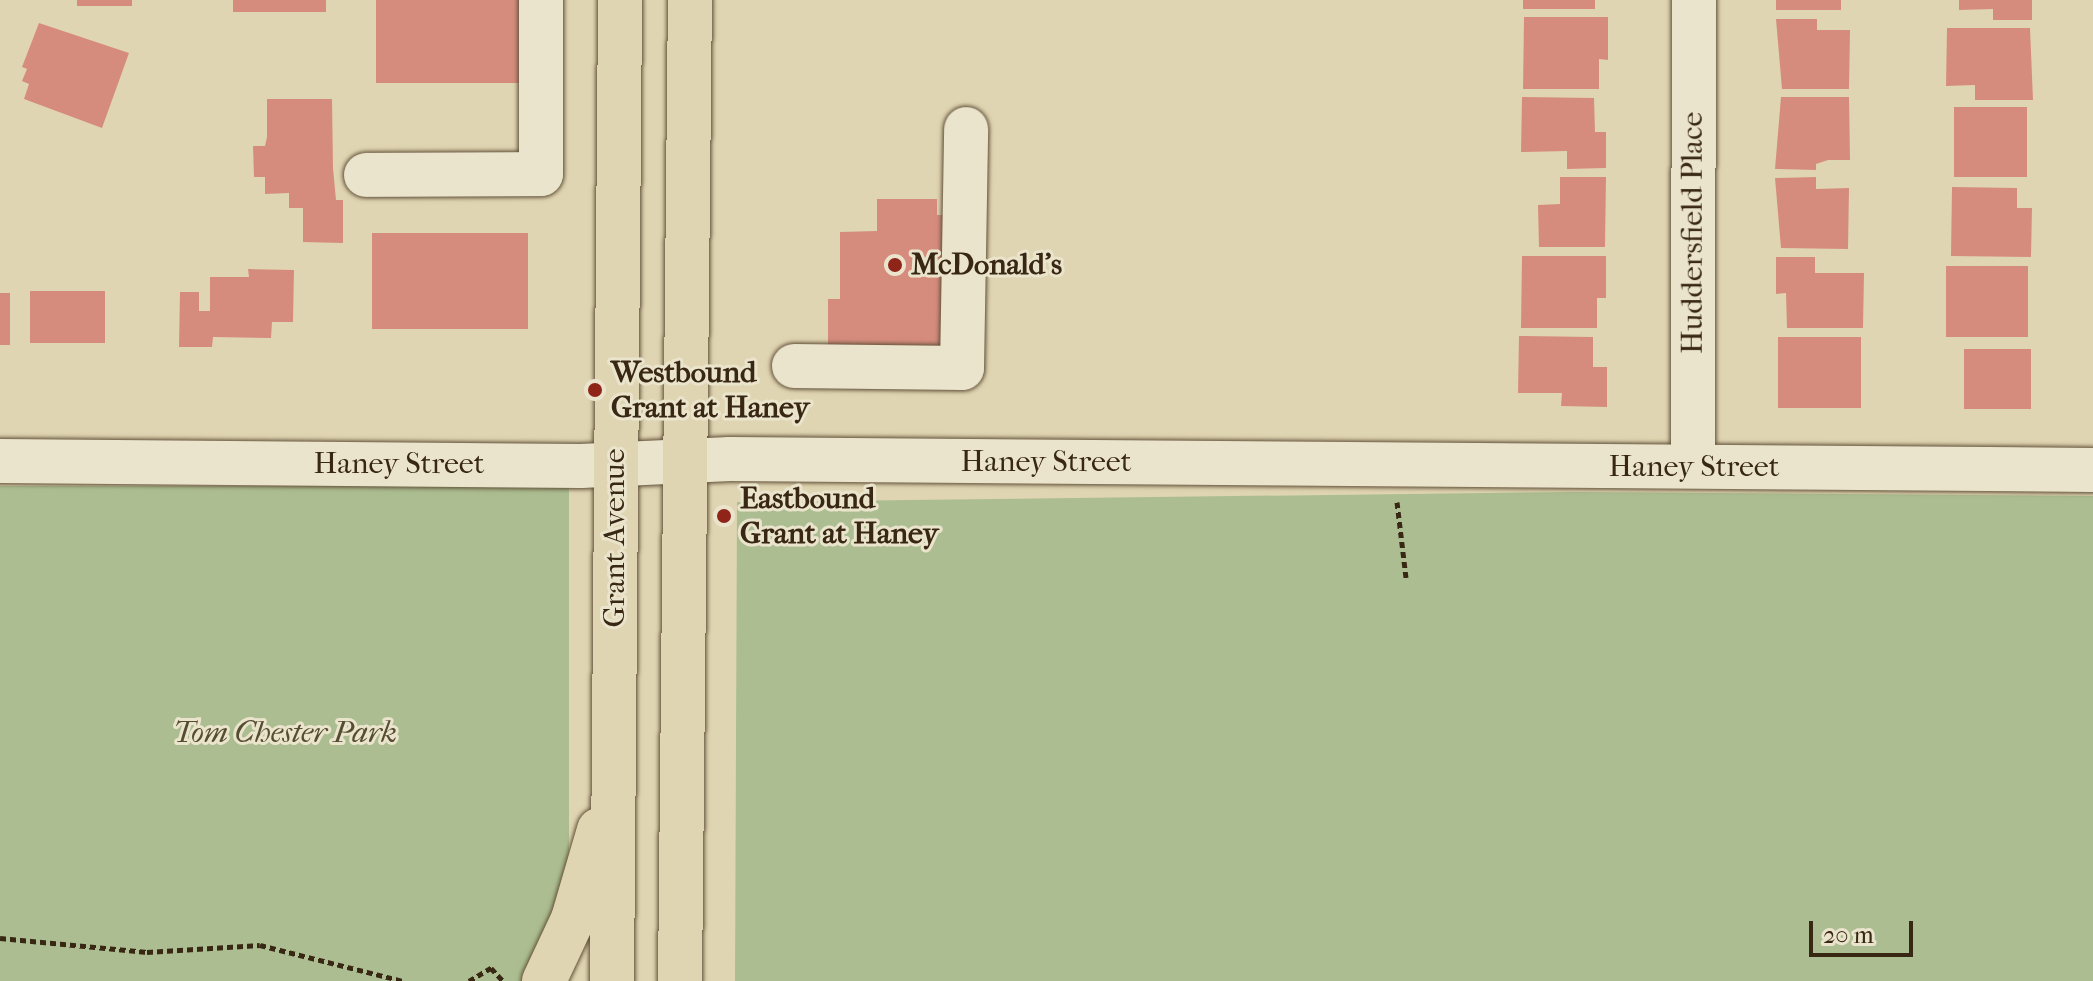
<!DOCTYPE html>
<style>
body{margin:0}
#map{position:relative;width:2093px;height:981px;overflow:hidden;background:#e0d5b2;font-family:"IM FELL French Canon",serif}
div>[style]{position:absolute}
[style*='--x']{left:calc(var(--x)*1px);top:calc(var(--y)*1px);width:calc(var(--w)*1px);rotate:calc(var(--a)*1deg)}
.green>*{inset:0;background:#acbe91;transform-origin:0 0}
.building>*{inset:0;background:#d68c7d;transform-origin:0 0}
.path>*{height:5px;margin-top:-2.5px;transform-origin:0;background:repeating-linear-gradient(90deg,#382712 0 6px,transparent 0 10px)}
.roads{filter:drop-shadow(0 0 2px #62523a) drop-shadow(0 0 2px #62523a)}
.minor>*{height:44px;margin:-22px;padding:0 22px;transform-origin:22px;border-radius:22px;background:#ebe4cd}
.major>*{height:44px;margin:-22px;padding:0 22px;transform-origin:22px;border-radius:22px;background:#e0d5b2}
.dots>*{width:22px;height:22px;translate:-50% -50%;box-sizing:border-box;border:4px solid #ebe4cd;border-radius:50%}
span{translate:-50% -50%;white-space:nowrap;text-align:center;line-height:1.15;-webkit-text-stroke:6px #ebe4cd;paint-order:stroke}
.street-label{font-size:30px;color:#382712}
.poi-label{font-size:30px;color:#382712;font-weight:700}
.left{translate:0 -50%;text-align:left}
.park-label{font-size:30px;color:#554d32;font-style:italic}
.scale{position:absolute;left:1809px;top:921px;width:104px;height:36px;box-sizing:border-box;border:4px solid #382712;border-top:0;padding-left:10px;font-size:24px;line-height:28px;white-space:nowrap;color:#382712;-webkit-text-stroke:6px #ebe4cd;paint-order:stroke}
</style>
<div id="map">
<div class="green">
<div style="left:0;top:486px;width:569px;height:495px"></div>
<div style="clip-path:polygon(1574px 492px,2093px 496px,2093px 981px,735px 981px,737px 502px)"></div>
</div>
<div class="building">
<div style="left:77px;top:0;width:55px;height:6px"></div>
<div style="left:233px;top:0;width:93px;height:12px"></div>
<div style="left:376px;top:0;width:149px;height:83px"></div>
<div style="left:1523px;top:0;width:72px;height:9px"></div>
<div style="left:1776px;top:0;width:65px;height:10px"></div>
<div style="clip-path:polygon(1959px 0,2032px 0,2032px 20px,1993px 20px,1993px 9px,1959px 10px)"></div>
<div style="clip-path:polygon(1524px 17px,1608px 17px,1608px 60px,1599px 59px,1599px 89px,1523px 89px)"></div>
<div style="clip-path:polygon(1776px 19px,1817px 19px,1817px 30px,1850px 30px,1849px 89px,1782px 89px)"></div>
<div style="clip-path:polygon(39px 23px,129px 53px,102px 128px,24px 99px,29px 84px,22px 81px,27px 69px,22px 67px)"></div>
<div style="clip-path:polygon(1947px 28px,2030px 28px,2033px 100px,1975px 100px,1975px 85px,1946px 86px)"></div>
<div style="clip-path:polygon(1522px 97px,1594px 98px,1595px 132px,1606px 132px,1606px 168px,1567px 169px,1567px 151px,1521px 152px)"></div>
<div style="clip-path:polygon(1781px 97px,1849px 97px,1850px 160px,1828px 160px,1816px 164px,1816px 170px,1775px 169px)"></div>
<div style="clip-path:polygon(267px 99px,332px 99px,333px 168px,336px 200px,343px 200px,343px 243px,303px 242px,303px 208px,289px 208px,289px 193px,265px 194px,265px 177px,254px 177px,253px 146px,265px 146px,267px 137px)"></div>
<div style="left:1954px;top:107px;width:73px;height:70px"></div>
<div style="clip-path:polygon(1560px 177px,1606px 177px,1605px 247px,1539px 247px,1538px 205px,1560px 204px)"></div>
<div style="clip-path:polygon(1816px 177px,1816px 189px,1849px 188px,1848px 249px,1781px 248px,1775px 178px)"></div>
<div style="clip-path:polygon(1952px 187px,2017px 188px,2017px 208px,2032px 208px,2031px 257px,1951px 256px)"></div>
<div style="clip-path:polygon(877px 199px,937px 199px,937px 215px,949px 215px,949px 346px,828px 345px,828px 299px,840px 299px,840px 232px,877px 231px)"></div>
<div style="left:372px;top:233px;width:156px;height:96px"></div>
<div style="clip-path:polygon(1522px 256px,1606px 256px,1606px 298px,1597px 298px,1597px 328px,1521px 328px)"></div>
<div style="clip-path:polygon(1776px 257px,1815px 257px,1815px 273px,1864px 273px,1863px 328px,1787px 328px,1786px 293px,1776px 294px)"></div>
<div style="left:1946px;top:266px;width:82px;height:71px"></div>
<div style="clip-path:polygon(248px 269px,294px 270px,293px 322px,272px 322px,271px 338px,213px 337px,212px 347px,179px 347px,180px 292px,199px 292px,199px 311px,210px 311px,210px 277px,249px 277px)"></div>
<div style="left:105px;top:291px;width:52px;height:75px;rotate:90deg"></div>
<div style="left:0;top:293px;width:10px;height:52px"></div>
<div style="clip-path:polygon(1519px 336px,1593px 337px,1593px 367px,1607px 367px,1607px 407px,1561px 406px,1562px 393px,1518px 393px)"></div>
<div style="left:1778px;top:337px;width:83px;height:71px"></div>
<div style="left:1964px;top:349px;width:67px;height:60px"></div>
</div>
<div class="path">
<div style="--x:1397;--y:502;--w:76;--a:83.2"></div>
<div style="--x:0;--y:938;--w:148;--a:5.4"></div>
<div style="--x:147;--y:952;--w:113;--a:-3.5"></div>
<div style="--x:260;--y:945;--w:147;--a:14.1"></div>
<div style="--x:469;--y:981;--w:26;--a:-31"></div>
<div style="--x:491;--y:968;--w:18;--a:47"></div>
</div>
<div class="roads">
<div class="minor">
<div style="--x:366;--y:175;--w:175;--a:-0.3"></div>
<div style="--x:541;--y:174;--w:174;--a:-90"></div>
<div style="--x:794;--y:366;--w:168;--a:0.7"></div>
<div style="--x:962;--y:368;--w:239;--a:-89"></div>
<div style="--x:0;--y:461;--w:581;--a:0.49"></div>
<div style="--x:581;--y:466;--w:149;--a:-2.7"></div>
<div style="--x:730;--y:459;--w:1363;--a:0.46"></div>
<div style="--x:1693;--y:466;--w:466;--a:-89.9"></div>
</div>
<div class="major">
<div style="--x:544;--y:981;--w:68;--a:-64.9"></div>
<div style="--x:573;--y:919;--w:93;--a:-73.7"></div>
<div style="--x:612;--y:981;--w:981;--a:-89.53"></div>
<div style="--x:680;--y:981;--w:981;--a:-89.42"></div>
</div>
</div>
<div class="dots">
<div style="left:895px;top:265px;background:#8f2418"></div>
<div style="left:595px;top:390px;background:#8f2418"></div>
<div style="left:724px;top:516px;background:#8f2418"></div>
</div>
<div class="street-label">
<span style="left:1693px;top:233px;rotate:-90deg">Huddersfield Place</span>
<span style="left:1046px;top:462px">Haney Street</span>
<span style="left:399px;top:464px">Haney Street</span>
<span style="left:1694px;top:467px">Haney Street</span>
<span style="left:615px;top:538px;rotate:-90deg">Grant Avenue</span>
</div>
<div class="poi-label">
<span class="left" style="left:911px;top:265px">McDonald's</span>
<span class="left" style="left:611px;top:390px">Westbound<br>Grant at Haney</span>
<span class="left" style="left:740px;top:516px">Eastbound<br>Grant at Haney</span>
</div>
<div class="park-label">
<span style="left:285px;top:733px">Tom Chester Park</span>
</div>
<div class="scale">20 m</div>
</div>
